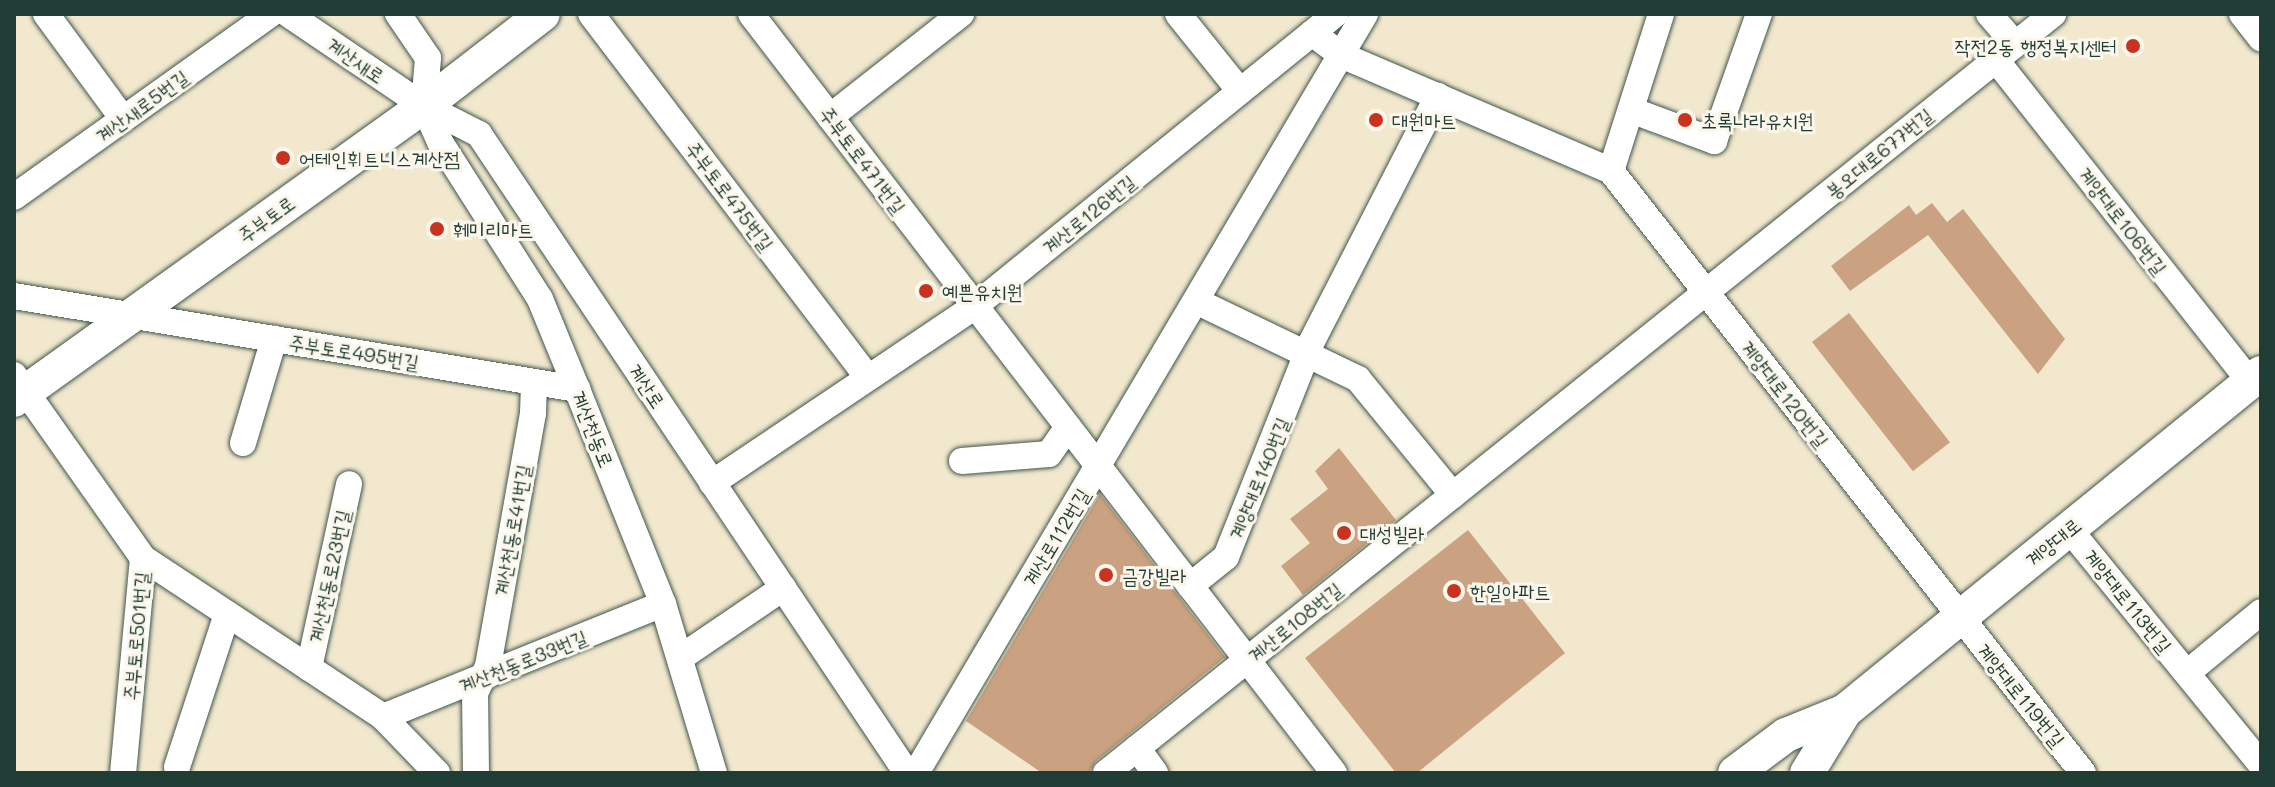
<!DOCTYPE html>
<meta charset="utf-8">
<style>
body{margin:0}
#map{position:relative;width:2275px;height:787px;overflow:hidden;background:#f2e8ce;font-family:Mali,"Poor Story",sans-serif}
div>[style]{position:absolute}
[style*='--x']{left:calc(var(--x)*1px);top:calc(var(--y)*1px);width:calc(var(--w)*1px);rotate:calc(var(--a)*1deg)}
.building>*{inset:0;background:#cba281;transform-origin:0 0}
.roads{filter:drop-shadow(0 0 2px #3f574b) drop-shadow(0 0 2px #3f574b)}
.minor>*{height:26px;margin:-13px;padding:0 13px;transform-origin:13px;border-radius:13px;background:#fff}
.major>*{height:34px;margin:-17px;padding:0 17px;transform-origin:17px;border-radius:17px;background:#fff}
.dots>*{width:22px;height:22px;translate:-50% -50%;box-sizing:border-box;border:4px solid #fbf7ec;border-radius:50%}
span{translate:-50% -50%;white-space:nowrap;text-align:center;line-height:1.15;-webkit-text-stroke:6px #fbf7ec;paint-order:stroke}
.poi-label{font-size:20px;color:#1f3d34}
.right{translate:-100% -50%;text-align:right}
.left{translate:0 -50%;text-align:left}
.street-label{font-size:20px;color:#1f3d34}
.frame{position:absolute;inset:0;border:16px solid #1f3d34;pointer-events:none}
</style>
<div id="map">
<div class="building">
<div style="clip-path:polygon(1932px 203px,1947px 222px,1963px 209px,2065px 339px,2038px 374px,1928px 235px,1850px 291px,1831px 266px,1909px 205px,1916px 215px)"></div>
<div style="left:1849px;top:313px;width:164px;height:47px;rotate:52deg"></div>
<div style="clip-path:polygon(1339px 448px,1396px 520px,1303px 595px,1281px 566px,1310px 543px,1290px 519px,1328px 489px,1315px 471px)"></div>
<div style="clip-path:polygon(1100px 494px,1225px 657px,1096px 761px,1089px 773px,1042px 773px,966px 721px)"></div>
<div style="clip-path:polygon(1468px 530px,1565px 653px,1417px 773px,1396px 773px,1305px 658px)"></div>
</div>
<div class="roads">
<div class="minor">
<div style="--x:46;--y:14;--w:130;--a:53.7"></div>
<div style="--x:288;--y:14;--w:164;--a:34.1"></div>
<div style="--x:424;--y:106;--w:62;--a:27"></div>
<div style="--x:479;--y:134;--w:769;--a:56.19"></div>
<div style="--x:398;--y:14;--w:53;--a:55.7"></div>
<div style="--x:428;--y:58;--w:48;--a:94.8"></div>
<div style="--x:424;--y:106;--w:39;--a:66"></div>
<div style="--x:440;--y:142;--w:186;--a:57.5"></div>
<div style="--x:540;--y:299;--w:97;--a:67.7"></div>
<div style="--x:577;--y:389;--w:232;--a:68.2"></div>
<div style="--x:663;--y:604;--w:177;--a:73.2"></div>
<div style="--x:591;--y:14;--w:457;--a:52.7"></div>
<div style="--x:751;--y:14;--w:957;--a:52.47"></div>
<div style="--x:1178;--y:14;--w:99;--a:51.2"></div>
<div style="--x:1989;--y:14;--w:40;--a:49"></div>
<div style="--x:2242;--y:14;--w:31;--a:52"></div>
<div style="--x:1312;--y:33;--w:36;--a:37"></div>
<div style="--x:1341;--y:55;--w:294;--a:23.2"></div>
<div style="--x:1611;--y:171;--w:765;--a:51.9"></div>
<div style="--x:1996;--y:60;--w:410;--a:51.7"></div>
<div style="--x:1631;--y:110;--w:89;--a:20.5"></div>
<div style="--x:1714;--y:141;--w:135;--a:-70.5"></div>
<div style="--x:830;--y:117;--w:167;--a:-38.2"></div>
<div style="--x:1611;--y:171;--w:165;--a:-72.3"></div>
<div style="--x:14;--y:197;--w:315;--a:-35.5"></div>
<div style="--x:14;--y:296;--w:571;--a:9.38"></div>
<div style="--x:1196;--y:301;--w:180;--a:25.7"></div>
<div style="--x:1358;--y:379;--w:150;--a:50.7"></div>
<div style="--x:14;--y:375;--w:224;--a:54.8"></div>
<div style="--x:143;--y:558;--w:216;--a:95.3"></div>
<div style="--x:243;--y:443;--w:109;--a:-73.4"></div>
<div style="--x:962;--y:461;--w:87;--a:-4.6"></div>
<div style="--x:1049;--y:454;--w:33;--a:-55"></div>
<div style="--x:712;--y:483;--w:317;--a:-33.9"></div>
<div style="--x:975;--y:306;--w:464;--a:-39"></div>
<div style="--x:2069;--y:529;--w:303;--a:50.8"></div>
<div style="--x:143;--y:558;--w:288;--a:33.5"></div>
<div style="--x:383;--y:717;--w:78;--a:46"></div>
<div style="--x:1190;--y:586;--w:46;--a:-38.9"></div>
<div style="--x:1226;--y:557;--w:230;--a:-68.3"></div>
<div style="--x:1311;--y:343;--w:278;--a:-62.8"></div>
<div style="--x:680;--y:658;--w:125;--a:-34.2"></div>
<div style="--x:309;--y:668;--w:188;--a:-77.7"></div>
<div style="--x:2187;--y:673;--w:96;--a:-39.5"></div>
<div style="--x:383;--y:717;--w:302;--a:-22"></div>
<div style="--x:1137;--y:748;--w:31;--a:54"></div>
<div style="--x:177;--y:767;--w:161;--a:-71.9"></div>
<div style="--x:476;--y:773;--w:80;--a:-90.7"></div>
<div style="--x:475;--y:693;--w:30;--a:-64"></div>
<div style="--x:488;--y:666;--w:257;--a:-79.9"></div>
<div style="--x:533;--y:413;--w:31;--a:-88"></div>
<div style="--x:916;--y:773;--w:882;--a:-59.39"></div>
<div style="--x:1106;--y:773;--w:1214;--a:-38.71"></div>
</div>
<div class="major">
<div style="--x:14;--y:400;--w:505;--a:-35.64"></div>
<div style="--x:424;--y:106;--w:150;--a:-37.7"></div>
<div style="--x:1735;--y:773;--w:64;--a:-36.7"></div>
<div style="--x:1786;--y:735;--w:64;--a:-22.1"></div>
<div style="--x:1845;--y:711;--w:536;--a:-39.09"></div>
<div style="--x:1807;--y:773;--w:73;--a:-58.5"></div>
</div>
</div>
<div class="dots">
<div style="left:2133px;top:46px;background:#c8321e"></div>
<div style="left:1376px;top:120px;background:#c8321e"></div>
<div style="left:1685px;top:120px;background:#c8321e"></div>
<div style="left:283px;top:158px;background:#c8321e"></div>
<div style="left:437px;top:229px;background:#c8321e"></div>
<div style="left:926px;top:291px;background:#c8321e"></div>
<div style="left:1344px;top:533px;background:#c8321e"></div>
<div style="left:1106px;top:575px;background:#c8321e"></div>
<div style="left:1454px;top:591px;background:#c8321e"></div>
</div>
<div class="poi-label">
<span class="right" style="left:2117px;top:46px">작전2동 행정복지센터</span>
<span class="left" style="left:1392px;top:120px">대원마트</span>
<span class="left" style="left:1701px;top:120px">초록나라유치원</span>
<span class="left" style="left:299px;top:158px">어테인휘트니스계산점</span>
<span class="left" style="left:453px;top:229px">훼미리마트</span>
<span class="left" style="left:942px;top:291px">예쁜유치원</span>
<span class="left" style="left:1360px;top:533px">대성빌라</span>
<span class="left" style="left:1122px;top:575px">금강빌라</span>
<span class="left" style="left:1470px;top:591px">한일아파트</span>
</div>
<div class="street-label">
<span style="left:356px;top:60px;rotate:34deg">계산새로</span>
<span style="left:142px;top:106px;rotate:-36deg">계산새로5번길</span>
<span style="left:1879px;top:153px;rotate:-39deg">봉오대로677번길</span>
<span style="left:863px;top:160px;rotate:53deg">주부토로471번길</span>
<span style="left:730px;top:196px;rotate:53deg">주부토로475번길</span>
<span style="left:1089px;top:214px;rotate:-39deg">계산로126번길</span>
<span style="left:266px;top:219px;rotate:-36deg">주부토로</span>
<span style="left:2123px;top:221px;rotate:52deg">계양대로106번길</span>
<span style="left:354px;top:352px;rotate:9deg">주부토로495번길</span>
<span style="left:647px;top:386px;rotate:56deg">계산로</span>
<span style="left:1785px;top:394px;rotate:52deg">계양대로120번길</span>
<span style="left:593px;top:429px;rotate:68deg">계산천동로</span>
<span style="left:1259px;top:478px;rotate:-68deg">계양대로140번길</span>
<span style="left:512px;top:530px;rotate:-80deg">계산천동로41번길</span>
<span style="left:1056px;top:537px;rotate:-59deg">계산로112번길</span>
<span style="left:2053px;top:542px;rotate:-39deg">계양대로</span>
<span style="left:329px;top:576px;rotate:-78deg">계산천동로23번길</span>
<span style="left:2128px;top:601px;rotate:51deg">계양대로113번길</span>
<span style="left:1295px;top:622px;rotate:-39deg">계산로108번길</span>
<span style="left:136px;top:636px;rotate:-85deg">주부토로501번길</span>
<span style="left:523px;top:661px;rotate:-22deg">계산천동로33번길</span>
<span style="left:2021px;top:695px;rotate:51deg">계양대로119번길</span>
</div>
<div class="frame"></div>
</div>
